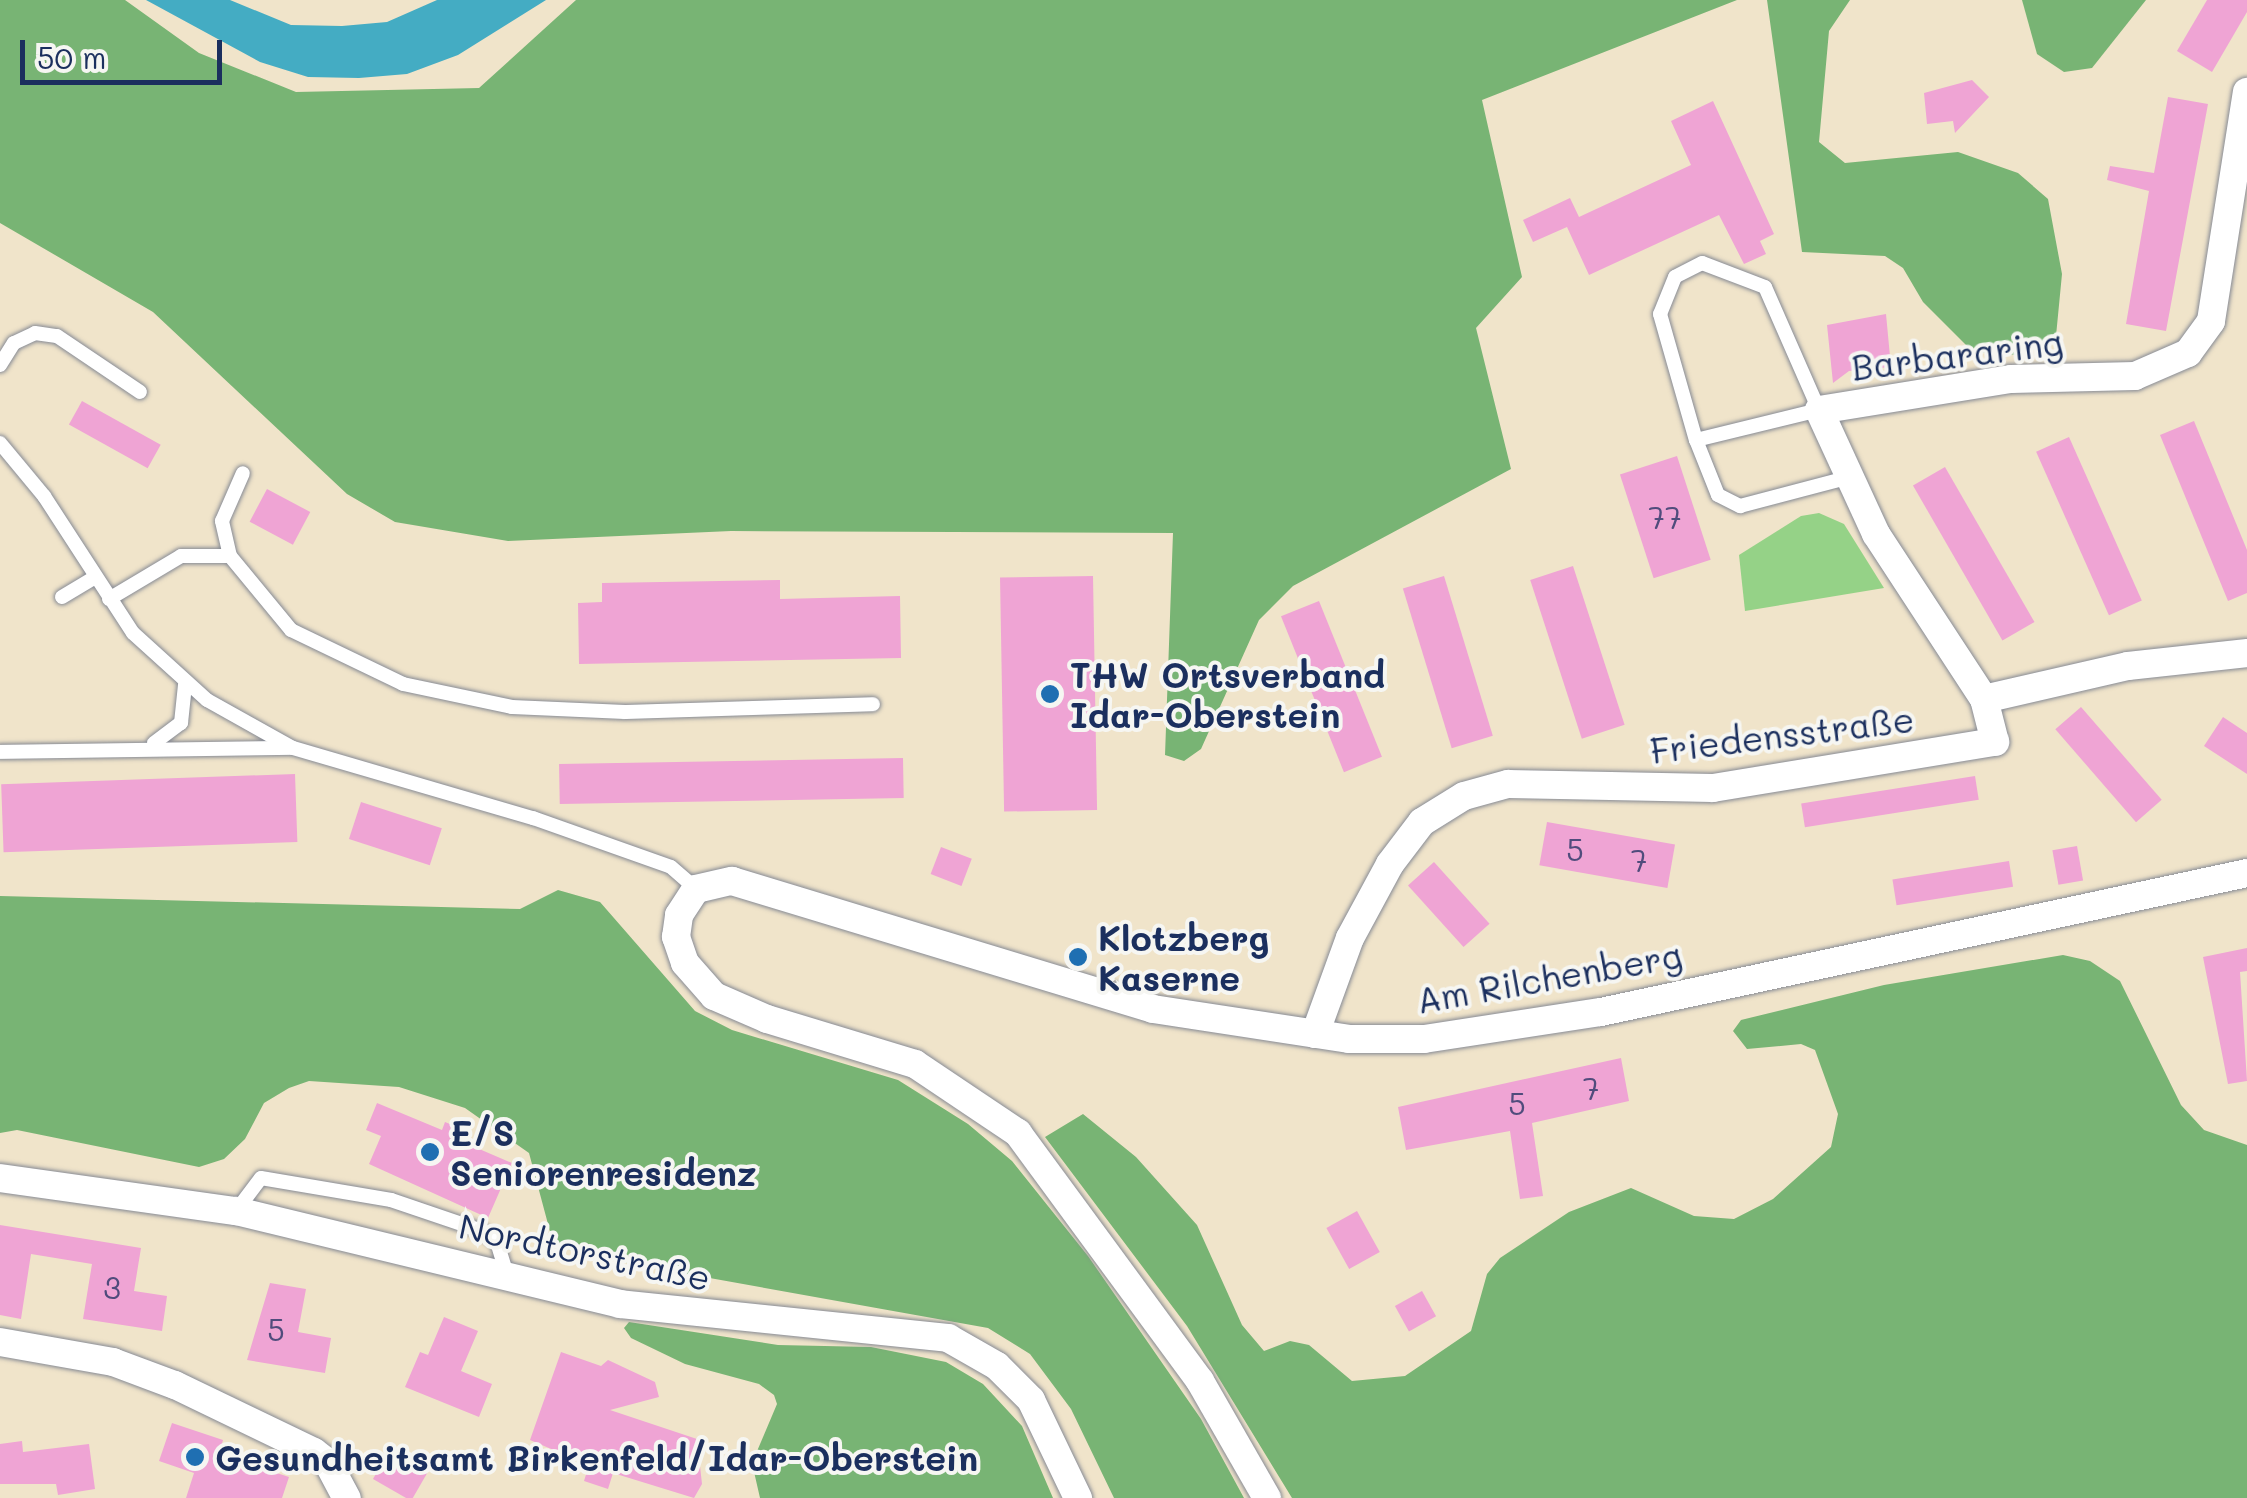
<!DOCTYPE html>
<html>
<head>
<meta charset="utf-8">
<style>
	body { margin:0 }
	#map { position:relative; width:2247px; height:1498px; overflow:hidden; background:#f0e4ca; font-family:Mali,sans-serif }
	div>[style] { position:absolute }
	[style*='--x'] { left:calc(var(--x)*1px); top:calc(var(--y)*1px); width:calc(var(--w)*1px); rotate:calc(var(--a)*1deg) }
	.green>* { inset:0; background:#95d287 }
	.forest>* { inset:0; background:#78b474 }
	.water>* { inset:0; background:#44acc3 }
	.building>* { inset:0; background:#efa4d4; transform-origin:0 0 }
	.roads { filter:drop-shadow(0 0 2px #868a94) drop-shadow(0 0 2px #868a94) }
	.lane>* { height:14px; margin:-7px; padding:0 7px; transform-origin:7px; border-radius:7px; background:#fff }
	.street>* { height:28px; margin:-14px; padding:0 14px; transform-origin:14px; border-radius:14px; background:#fff }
	.dots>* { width:28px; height:28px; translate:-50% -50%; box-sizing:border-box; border:5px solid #f6f6f2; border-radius:50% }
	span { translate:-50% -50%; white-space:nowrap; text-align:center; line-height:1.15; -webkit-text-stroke:8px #f6f6f2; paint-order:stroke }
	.number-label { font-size:30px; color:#504c7c }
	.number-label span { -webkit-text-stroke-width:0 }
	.street-label { font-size:35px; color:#1b2f5e }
	.poi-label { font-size:35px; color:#1b2f5e; font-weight:700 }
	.left { translate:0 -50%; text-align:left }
	.scale { position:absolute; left:20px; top:40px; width:202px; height:45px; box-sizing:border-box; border:5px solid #1b2f5e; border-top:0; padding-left:12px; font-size:30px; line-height:35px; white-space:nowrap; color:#1b2f5e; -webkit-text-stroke:8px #f6f6f2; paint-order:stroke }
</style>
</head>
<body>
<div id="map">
	<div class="green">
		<i style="clip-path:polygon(1819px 513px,1844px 524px,1884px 588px,1745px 611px,1739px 555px,1801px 516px)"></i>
	</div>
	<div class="forest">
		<i style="clip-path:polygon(0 0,125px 0,199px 53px,296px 92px,479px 88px,576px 0,1737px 0,1482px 100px,1522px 277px,1476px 328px,1511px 469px,1293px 586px,1259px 620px,1201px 749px,1184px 761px,1165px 755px,1173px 533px,731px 531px,508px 541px,395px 522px,347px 494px,153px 312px,0 223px)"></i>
		<i style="clip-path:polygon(1767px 0,1850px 0,1829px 31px,1819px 142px,1845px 163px,1958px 152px,2018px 173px,2048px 199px,2062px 274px,2056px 336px,2019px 355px,1973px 352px,1923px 302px,1903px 268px,1885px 256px,1802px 252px)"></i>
		<i style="clip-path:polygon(2022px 0,2146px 0,2092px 68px,2064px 72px,2037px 54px)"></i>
		<i style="clip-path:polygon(558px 890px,600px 902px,695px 1011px,732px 1030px,898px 1080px,968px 1124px,1012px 1161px,1088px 1256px,1201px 1419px,1244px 1498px,1114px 1498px,1071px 1409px,1030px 1354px,988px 1328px,576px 1254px,552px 1239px,529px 1153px,465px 1108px,399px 1087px,309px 1081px,289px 1088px,264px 1103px,245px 1139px,224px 1159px,199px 1167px,17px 1130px,0 1133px,0 896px,520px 909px)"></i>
		<i style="clip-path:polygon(2063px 955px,2090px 961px,2120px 981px,2181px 1105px,2204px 1130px,2247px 1145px,2247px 1498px,1292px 1498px,1187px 1326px,1045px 1137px,1083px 1114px,1136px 1157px,1197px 1225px,1242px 1325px,1264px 1351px,1290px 1341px,1309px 1345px,1352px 1381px,1405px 1376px,1471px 1331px,1487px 1274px,1500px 1258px,1569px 1212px,1631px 1188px,1694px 1216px,1734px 1219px,1773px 1199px,1831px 1147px,1838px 1114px,1815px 1050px,1801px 1044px,1747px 1049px,1733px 1031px,1741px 1020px,1884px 985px)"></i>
		<i style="clip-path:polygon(629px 1322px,778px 1345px,871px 1347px,946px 1362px,983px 1384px,1022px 1426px,1053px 1498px,760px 1498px,752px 1463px,777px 1404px,774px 1395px,759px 1384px,685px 1364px,631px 1338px,624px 1328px)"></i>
	</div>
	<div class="water">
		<i style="clip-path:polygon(146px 0,230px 0,291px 25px,342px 26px,387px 22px,437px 0,546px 0,458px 55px,407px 74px,359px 78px,308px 77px,260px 62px)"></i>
	</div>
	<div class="building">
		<i style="clip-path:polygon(2207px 0,2247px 0,2247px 12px,2212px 72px,2177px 51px)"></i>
		<i style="clip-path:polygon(1972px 80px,1989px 97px,1955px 133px,1953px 121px,1927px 124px,1924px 93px)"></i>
		<i style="clip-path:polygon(2168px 97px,2208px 104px,2166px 331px,2126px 324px,2149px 191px,2107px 180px,2110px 166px,2154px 173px)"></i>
		<i style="clip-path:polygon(1713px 101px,1774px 234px,1760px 241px,1766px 254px,1744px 264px,1719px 215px,1589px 275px,1567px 227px,1533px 242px,1523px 220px,1570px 198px,1579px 217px,1691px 165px,1671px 121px)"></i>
		<i style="clip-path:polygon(1886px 314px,1891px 367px,1849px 371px,1833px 383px,1827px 325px)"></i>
		<i style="left:82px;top:401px;width:90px;height:27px;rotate:29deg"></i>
		<i style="clip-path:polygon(2194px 421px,2247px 550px,2247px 593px,2228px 601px,2160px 435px)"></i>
		<i style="left:2069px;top:437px;width:179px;height:36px;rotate:66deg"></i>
		<i style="left:1677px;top:456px;width:109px;height:60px;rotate:72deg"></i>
		<i style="left:1945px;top:467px;width:179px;height:37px;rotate:60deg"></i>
		<i style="left:267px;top:489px;width:49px;height:37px;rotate:28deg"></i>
		<i style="left:1573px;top:566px;width:167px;height:45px;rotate:72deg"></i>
		<i style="left:1093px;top:576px;width:234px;height:93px;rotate:89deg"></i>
		<i style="left:1444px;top:576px;width:167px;height:43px;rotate:73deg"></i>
		<i style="clip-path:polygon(780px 580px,780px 599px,900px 596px,901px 658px,579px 664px,578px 603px,602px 602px,602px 583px)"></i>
		<i style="left:1319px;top:601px;width:168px;height:41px;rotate:68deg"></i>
		<i style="left:2081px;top:707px;width:123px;height:34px;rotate:49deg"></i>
		<i style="clip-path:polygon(2223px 717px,2247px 733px,2247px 774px,2204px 746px)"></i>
		<i style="left:903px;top:758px;width:40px;height:344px;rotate:89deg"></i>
		<i style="left:295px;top:774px;width:68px;height:294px;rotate:88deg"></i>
		<i style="left:1975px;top:776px;width:24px;height:176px;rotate:81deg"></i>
		<i style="left:361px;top:802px;width:85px;height:39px;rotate:18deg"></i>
		<i style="left:1547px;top:822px;width:130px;height:44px;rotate:10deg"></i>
		<i style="left:2077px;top:846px;width:35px;height:25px;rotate:80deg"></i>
		<i style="left:941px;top:847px;width:33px;height:29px;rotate:21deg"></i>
		<i style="left:2009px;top:861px;width:26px;height:118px;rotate:81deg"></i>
		<i style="left:1434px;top:862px;width:83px;height:35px;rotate:48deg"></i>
		<i style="clip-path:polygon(2247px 948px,2247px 971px,2240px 972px,2247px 1081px,2228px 1084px,2203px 957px)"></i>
		<i style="clip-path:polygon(1621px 1058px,1629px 1101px,1532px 1123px,1543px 1196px,1520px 1199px,1510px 1131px,1406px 1150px,1398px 1107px)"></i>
		<i style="clip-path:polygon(377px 1103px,442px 1130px,445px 1122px,467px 1131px,463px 1142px,512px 1163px,488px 1218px,369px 1164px,381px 1136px,366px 1130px)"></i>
		<i style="left:1357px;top:1211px;width:47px;height:35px;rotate:61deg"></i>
		<i style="clip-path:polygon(0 1225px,141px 1248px,134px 1291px,167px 1296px,162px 1331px,83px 1319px,92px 1264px,31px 1254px,21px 1319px,0 1315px)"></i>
		<i style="clip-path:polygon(270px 1283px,306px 1289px,298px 1332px,331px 1338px,325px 1373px,247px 1360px)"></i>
		<i style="left:1422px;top:1291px;width:29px;height:31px;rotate:61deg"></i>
		<i style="clip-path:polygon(444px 1317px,478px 1331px,461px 1371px,492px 1384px,479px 1417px,405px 1387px,420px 1352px,428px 1355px)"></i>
		<i style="clip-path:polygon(561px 1352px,601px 1366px,608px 1360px,655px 1382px,659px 1397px,610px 1410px,697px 1439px,702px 1484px,694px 1498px,613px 1473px,608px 1489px,584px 1481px,589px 1465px,530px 1440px)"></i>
		<i style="clip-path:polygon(172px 1423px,223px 1440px,219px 1454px,289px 1477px,282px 1498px,186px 1498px,194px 1473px,159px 1461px)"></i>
		<i style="clip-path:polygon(22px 1441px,23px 1452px,89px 1444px,95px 1489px,58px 1495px,56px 1484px,0 1484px,0 1444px)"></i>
		<i style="left:392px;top:1446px;width:44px;height:38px;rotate:30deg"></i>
	</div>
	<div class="roads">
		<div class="lane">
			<i style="--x:0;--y:365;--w:26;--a:-58"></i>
			<i style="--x:14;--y:343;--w:23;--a:-25"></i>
			<i style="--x:35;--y:333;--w:22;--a:8"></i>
			<i style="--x:57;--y:336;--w:100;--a:34"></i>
			<i style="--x:1696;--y:440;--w:127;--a:-13.7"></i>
			<i style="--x:1819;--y:410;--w:134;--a:-113.7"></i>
			<i style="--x:1765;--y:287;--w:67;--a:-159.1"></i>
			<i style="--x:1702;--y:263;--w:30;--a:153"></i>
			<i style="--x:1675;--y:277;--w:40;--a:112"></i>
			<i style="--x:1660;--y:314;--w:131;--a:74.1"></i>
			<i style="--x:1696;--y:440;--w:59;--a:68.2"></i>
			<i style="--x:1718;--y:495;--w:25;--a:27"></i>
			<i style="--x:1740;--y:506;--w:111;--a:-14.7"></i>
			<i style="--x:0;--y:443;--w:69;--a:50.3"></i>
			<i style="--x:44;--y:496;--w:163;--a:57"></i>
			<i style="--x:133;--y:633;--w:100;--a:42.2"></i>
			<i style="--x:207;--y:700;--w:98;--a:29.2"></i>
			<i style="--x:293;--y:748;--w:250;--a:16.3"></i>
			<i style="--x:533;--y:818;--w:146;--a:19.5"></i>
			<i style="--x:671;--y:867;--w:33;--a:41"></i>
			<i style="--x:230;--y:556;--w:36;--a:-103"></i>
			<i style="--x:222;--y:521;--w:52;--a:-66.4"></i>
			<i style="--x:62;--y:597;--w:37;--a:-31"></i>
			<i style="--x:109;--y:599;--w:84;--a:-30.8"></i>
			<i style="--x:181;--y:556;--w:49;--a:0"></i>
			<i style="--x:230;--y:556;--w:96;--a:50.5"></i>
			<i style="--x:291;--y:630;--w:124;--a:25.7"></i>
			<i style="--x:403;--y:684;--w:111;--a:11.9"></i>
			<i style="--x:512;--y:707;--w:113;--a:2.5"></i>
			<i style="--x:625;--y:712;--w:248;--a:-1.8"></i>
			<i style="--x:154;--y:743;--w:34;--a:-37"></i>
			<i style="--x:181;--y:723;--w:39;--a:-84"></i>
			<i style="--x:0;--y:752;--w:289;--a:-0.8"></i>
			<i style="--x:236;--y:1211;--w:41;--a:-52.9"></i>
			<i style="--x:261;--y:1178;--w:132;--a:9.6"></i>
			<i style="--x:391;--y:1200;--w:96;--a:18.8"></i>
			<i style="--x:482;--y:1231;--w:19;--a:36"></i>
			<i style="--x:497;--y:1242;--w:34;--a:73"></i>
		</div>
		<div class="street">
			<i style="--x:1984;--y:699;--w:148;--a:-12.9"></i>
			<i style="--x:2128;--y:666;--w:120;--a:-6.2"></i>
			<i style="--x:1315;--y:1034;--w:102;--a:-70"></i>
			<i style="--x:1350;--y:938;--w:84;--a:-61.6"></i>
			<i style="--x:1390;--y:864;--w:53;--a:-52.7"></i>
			<i style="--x:1422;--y:822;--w:49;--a:-31.8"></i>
			<i style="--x:1464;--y:796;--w:46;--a:-15.3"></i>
			<i style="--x:1508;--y:784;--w:205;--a:1.1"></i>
			<i style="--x:1713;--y:788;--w:286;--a:-9.3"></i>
			<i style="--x:1995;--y:742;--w:44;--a:-104.3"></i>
			<i style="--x:1984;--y:699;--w:197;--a:-123.2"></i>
			<i style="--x:1876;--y:534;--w:136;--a:-114.7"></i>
			<i style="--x:1819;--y:410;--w:194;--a:-9.2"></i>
			<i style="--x:2011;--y:379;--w:124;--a:-1.4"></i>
			<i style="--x:2135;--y:376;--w:58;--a:-23.5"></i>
			<i style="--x:2188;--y:353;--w:39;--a:-54"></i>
			<i style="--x:2211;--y:321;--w:232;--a:-81.1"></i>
			<i style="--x:0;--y:1178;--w:238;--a:8"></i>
			<i style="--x:236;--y:1211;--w:395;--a:13.6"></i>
			<i style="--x:620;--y:1304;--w:330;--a:5.9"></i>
			<i style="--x:948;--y:1338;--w:56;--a:29.7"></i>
			<i style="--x:997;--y:1366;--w:48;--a:45"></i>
			<i style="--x:1031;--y:1400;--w:109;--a:64.4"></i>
			<i style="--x:0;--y:1342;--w:115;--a:10"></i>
			<i style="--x:113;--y:1362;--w:66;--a:20.4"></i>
			<i style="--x:175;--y:1385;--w:154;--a:25.7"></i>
			<i style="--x:314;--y:1452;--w:18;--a:38"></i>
			<i style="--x:328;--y:1463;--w:40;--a:62"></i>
			<i style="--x:1267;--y:1498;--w:135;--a:-119.8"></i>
			<i style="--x:1200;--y:1381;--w:308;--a:-126.3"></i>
			<i style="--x:1018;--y:1133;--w:124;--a:-146.2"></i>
			<i style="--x:915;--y:1064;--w:155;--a:-163.1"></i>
			<i style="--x:767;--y:1019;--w:58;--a:-156.5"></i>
			<i style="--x:714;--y:996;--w:44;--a:-131.3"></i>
			<i style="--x:685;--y:963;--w:28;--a:-109"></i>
			<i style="--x:676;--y:937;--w:22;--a:-82"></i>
			<i style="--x:679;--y:915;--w:31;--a:-57"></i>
			<i style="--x:696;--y:889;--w:37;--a:-13"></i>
			<i style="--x:732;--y:881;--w:440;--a:16.9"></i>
			<i style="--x:1153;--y:1009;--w:198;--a:8.7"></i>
			<i style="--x:1349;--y:1039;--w:75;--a:0"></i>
			<i style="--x:1424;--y:1039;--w:179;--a:-8.7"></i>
			<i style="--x:1601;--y:1012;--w:661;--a:-12.14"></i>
		</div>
	</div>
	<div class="dots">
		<i style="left:1050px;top:694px;background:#1f6fb2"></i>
		<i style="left:1078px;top:957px;background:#1f6fb2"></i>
		<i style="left:430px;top:1152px;background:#1f6fb2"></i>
		<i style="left:195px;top:1457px;background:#1f6fb2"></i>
	</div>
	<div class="number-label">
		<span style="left:1665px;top:517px">77</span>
		<span style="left:1575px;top:849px">5</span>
		<span style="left:1639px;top:860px">7</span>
		<span style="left:1591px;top:1088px">7</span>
		<span style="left:1517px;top:1103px">5</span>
		<span style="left:112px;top:1287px">3</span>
		<span style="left:276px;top:1329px">5</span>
	</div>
	<div class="street-label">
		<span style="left:1957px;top:354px;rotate:-7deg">Barbararing</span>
		<span style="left:1782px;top:734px;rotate:-7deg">Friedensstraße</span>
		<span style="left:1549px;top:977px;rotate:-10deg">Am Rilchenberg</span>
		<span style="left:585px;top:1251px;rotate:12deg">Nordtorstraße</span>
	</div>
	<div class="poi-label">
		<span class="left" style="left:1070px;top:694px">THW Ortsverband<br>Idar-Oberstein</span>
		<span class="left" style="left:1098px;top:957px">Klotzberg<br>Kaserne</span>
		<span class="left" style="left:450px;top:1152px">E/S<br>Seniorenresidenz</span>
		<span class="left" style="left:215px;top:1457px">Gesundheitsamt Birkenfeld/Idar-Oberstein</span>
	</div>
	<div class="scale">50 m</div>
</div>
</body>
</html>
